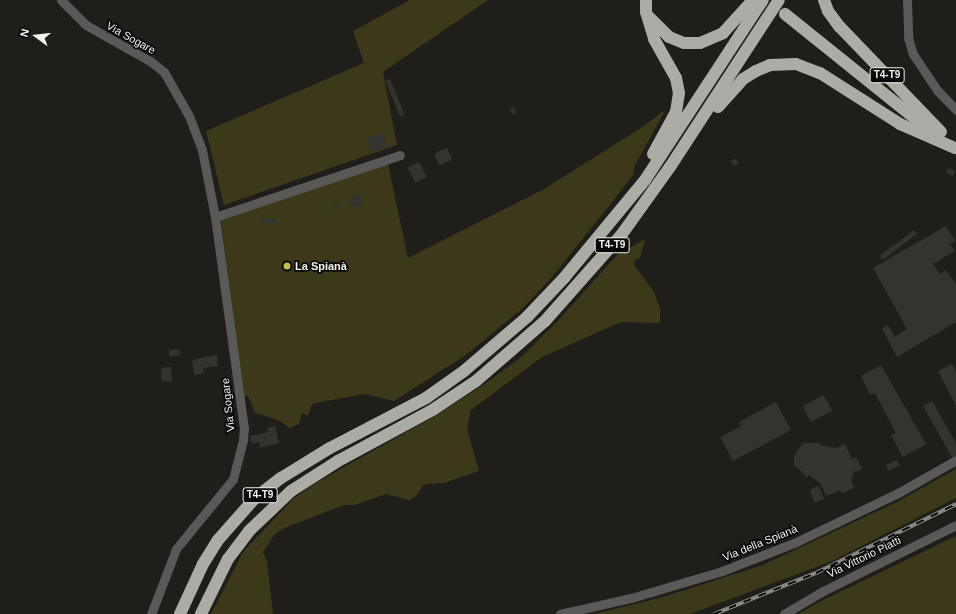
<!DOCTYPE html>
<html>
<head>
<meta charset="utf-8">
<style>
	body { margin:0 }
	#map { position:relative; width:956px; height:614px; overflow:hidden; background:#1f1e1a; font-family:Helvetica,sans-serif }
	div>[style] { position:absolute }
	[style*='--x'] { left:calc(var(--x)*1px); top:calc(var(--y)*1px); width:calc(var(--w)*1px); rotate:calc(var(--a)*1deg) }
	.green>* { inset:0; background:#3c391a }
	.building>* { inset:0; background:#33332f; transform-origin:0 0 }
	.round { border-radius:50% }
	.minor>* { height:9px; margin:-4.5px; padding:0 4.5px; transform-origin:4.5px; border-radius:4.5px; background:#595957 }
	.highway>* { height:12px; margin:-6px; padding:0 6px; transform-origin:6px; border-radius:6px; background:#acaca6 }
	.rail>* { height:4px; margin-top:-2px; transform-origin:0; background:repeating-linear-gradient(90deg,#080807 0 8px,#92918e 0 16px); box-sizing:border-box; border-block:1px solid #92918e }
	.dots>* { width:11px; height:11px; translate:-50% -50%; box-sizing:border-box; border:2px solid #080807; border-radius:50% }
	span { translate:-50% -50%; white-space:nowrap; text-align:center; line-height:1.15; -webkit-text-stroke:3.5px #080807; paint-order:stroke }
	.shield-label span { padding:1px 3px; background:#080807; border:1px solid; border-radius:3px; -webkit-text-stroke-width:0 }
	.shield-label { font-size:10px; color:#f2f2ef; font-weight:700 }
	.street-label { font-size:11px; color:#f2f2ef }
	.poi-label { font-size:11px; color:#f2f2ef; font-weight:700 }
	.left { translate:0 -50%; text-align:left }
	.north { position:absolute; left:16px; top:16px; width:40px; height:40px; -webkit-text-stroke:3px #080807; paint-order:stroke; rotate:285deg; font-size:11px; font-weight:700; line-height:16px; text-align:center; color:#f2f2ef }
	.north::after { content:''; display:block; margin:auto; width:14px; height:18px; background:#f2f2ef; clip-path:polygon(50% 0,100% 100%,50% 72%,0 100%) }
</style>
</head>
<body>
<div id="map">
	<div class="green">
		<i style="clip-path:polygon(410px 0,488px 0,383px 72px,397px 145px,224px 205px,206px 131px,364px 63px,353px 31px)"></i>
		<i style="clip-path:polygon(666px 109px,634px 167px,633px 175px,605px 211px,552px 277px,523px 308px,466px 355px,394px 401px,365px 394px,315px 403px,311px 406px,308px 416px,302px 413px,299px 424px,290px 428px,278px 420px,255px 413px,248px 396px,243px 397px,221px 219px,388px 164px,408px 258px,544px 189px,644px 126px)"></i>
		<i style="clip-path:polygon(645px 239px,640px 258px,634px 261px,635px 266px,654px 292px,660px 308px,660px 323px,621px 322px,542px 357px,471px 410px,467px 429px,479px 471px,444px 483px,424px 484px,416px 496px,409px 500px,386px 494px,355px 505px,344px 505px,287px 527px,275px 534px,263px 552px,267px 562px,273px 614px,211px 614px,243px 552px,294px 498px,316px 483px,435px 416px,489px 381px,521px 357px,556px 323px,626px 245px,630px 248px)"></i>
		<i style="clip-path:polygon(956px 469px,956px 498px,830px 562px,690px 614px,594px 614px,663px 597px,763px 565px,899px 501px)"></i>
		<i style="clip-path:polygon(956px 536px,956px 614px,798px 614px,819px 602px)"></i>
	</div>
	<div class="building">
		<i style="left:390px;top:79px;width:38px;height:5px;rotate:68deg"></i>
		<i style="clip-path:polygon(513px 107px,517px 113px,513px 115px,510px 109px)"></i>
		<i style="left:383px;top:133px;width:14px;height:17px;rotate:73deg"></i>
		<i style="left:447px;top:148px;width:13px;height:14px;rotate:67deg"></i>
		<i style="clip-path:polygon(736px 159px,739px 163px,734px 166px,731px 161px)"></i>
		<i style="left:419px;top:162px;width:17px;height:13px;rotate:62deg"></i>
		<i style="clip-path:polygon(948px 168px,955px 171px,953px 176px,946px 172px)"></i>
		<i class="round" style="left:350px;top:195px;width:12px;height:12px"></i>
		<i style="clip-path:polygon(337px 204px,338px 208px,333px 210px,332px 206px)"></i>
		<i style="clip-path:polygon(277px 219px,277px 223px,260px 223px,260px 220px)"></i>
		<i style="clip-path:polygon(946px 226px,955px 241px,950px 244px,955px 251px,933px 264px,940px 274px,946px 270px,956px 284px,956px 322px,897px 357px,882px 328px,888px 325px,895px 337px,907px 329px,873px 268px)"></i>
		<i style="left:914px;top:230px;width:5px;height:43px;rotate:53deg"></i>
		<i style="clip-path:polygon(179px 349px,180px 355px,170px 357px,169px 350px)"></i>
		<i style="clip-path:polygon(217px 355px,218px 366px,203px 368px,204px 373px,194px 375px,192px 360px)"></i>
		<i style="clip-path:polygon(952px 364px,956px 372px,956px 406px,938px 371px)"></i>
		<i style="clip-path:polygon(881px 365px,926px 444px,903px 457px,891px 435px,896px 433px,875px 393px,870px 395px,861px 376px)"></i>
		<i style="left:171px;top:367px;width:14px;height:10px;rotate:86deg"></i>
		<i style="left:824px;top:395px;width:18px;height:24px;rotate:63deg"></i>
		<i style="clip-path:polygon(932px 401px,956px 443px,956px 457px,953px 459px,923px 406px)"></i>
		<i style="clip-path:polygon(776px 402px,791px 430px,733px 461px,720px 437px,741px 426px,739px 422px)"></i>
		<i style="clip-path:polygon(275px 426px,279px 443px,260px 448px,259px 442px,252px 444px,250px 436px,268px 432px,267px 428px)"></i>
		<i style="clip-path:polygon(803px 443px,820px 443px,820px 445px,836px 448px,845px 444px,852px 459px,856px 457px,862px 469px,854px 472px,851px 481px,855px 488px,842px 493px,840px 490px,826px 496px,821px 484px,809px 475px,807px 477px,794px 465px,794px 456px)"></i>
		<i style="clip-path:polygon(897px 460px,900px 465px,889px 471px,886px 465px)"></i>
		<i style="left:819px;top:486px;width:14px;height:10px;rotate:69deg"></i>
	</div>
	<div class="minor">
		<i style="--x:61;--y:0;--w:35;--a:45"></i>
		<i style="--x:86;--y:25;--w:73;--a:29.4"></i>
		<i style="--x:150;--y:61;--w:18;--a:38"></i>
		<i style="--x:164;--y:72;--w:51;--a:60.4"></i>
		<i style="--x:189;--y:116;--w:36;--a:69"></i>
		<i style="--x:202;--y:150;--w:68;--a:79"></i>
		<i style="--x:215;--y:217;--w:213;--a:82.2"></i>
		<i style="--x:244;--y:428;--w:12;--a:95"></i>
		<i style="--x:243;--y:440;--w:40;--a:104.4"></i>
		<i style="--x:233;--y:479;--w:90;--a:129.2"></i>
		<i style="--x:176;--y:549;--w:70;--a:111"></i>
		<i style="--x:907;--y:0;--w:38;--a:88"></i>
		<i style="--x:908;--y:38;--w:17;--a:73"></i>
		<i style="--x:913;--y:54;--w:43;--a:56.3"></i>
		<i style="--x:937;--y:90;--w:28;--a:46"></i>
		<i style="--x:215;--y:217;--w:195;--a:-18.5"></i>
		<i style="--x:560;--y:614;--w:73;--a:-12.7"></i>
		<i style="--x:631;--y:598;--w:95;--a:-16.5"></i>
		<i style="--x:722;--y:571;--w:77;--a:-21.3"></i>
		<i style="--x:794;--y:543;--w:115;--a:-25.7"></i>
		<i style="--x:898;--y:493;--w:67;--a:-29.6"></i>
		<i style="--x:784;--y:614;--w:45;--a:-30.5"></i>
		<i style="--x:823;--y:591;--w:148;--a:-26.4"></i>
	</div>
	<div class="highway">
		<i style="--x:646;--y:0;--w:12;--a:90"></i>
		<i style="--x:646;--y:12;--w:28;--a:73"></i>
		<i style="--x:654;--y:39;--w:45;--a:60.6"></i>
		<i style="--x:676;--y:78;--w:15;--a:79"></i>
		<i style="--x:679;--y:93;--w:19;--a:99"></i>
		<i style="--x:676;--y:112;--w:48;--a:118.7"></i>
		<i style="--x:824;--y:0;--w:12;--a:70"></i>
		<i style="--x:828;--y:11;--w:19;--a:54"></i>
		<i style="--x:839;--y:26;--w:147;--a:46.1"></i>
		<i style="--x:785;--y:14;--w:189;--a:38.8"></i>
		<i style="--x:649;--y:17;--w:28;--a:45"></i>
		<i style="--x:669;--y:37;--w:16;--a:22"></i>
		<i style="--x:684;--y:43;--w:16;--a:0"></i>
		<i style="--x:700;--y:43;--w:25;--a:-23"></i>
		<i style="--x:723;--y:33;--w:45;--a:-47.7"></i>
		<i style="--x:718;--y:107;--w:38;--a:-48"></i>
		<i style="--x:743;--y:79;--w:15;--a:-32"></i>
		<i style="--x:756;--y:71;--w:15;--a:-23"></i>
		<i style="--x:770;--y:65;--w:26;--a:-2"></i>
		<i style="--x:796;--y:64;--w:26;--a:21"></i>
		<i style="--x:820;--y:73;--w:95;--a:32.5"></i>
		<i style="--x:900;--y:124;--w:60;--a:23.6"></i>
		<i style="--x:180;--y:614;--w:55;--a:-65.3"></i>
		<i style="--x:203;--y:564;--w:28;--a:-58"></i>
		<i style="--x:218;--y:540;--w:56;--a:-48.6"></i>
		<i style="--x:255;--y:498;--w:33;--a:-38"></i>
		<i style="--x:281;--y:478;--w:57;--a:-31.5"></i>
		<i style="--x:330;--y:448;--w:108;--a:-27.5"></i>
		<i style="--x:426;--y:398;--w:47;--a:-35.4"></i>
		<i style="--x:464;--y:371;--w:83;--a:-40.6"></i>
		<i style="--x:527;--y:317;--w:54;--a:-46.5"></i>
		<i style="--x:564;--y:278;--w:127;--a:-50.4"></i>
		<i style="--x:645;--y:180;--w:215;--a:-56.8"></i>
		<i style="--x:201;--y:614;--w:61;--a:-63.9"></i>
		<i style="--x:228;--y:559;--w:35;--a:-53"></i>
		<i style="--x:249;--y:531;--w:58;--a:-43.6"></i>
		<i style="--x:291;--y:491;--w:56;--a:-32.6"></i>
		<i style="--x:338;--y:461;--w:109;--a:-28.4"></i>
		<i style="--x:434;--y:409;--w:50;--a:-33.7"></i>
		<i style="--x:476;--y:381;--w:91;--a:-41"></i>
		<i style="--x:545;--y:321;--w:116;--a:-48.5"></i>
		<i style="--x:622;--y:234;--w:82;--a:-54.4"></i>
		<i style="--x:670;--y:167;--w:199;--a:-56.9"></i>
	</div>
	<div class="rail">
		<i style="--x:714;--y:614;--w:110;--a:-21.9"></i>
		<i style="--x:816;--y:573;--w:156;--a:-26.2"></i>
	</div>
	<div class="dots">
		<i style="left:287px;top:266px;background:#c5bc3d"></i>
	</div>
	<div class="shield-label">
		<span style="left:887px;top:75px">T4-T9</span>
		<span style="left:612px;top:245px">T4-T9</span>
		<span style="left:260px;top:495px">T4-T9</span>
	</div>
	<div class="street-label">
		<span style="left:131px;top:38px;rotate:29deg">Via Sogare</span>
		<span style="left:228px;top:405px;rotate:-96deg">Via Sogare</span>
		<span style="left:760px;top:543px;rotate:-22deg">Via della Spianà</span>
		<span style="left:864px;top:557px;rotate:-26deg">Via Vittorio Piatti</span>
	</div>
	<div class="poi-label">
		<span class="left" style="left:295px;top:266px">La Spianà</span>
	</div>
	<div class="north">N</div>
</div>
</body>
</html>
